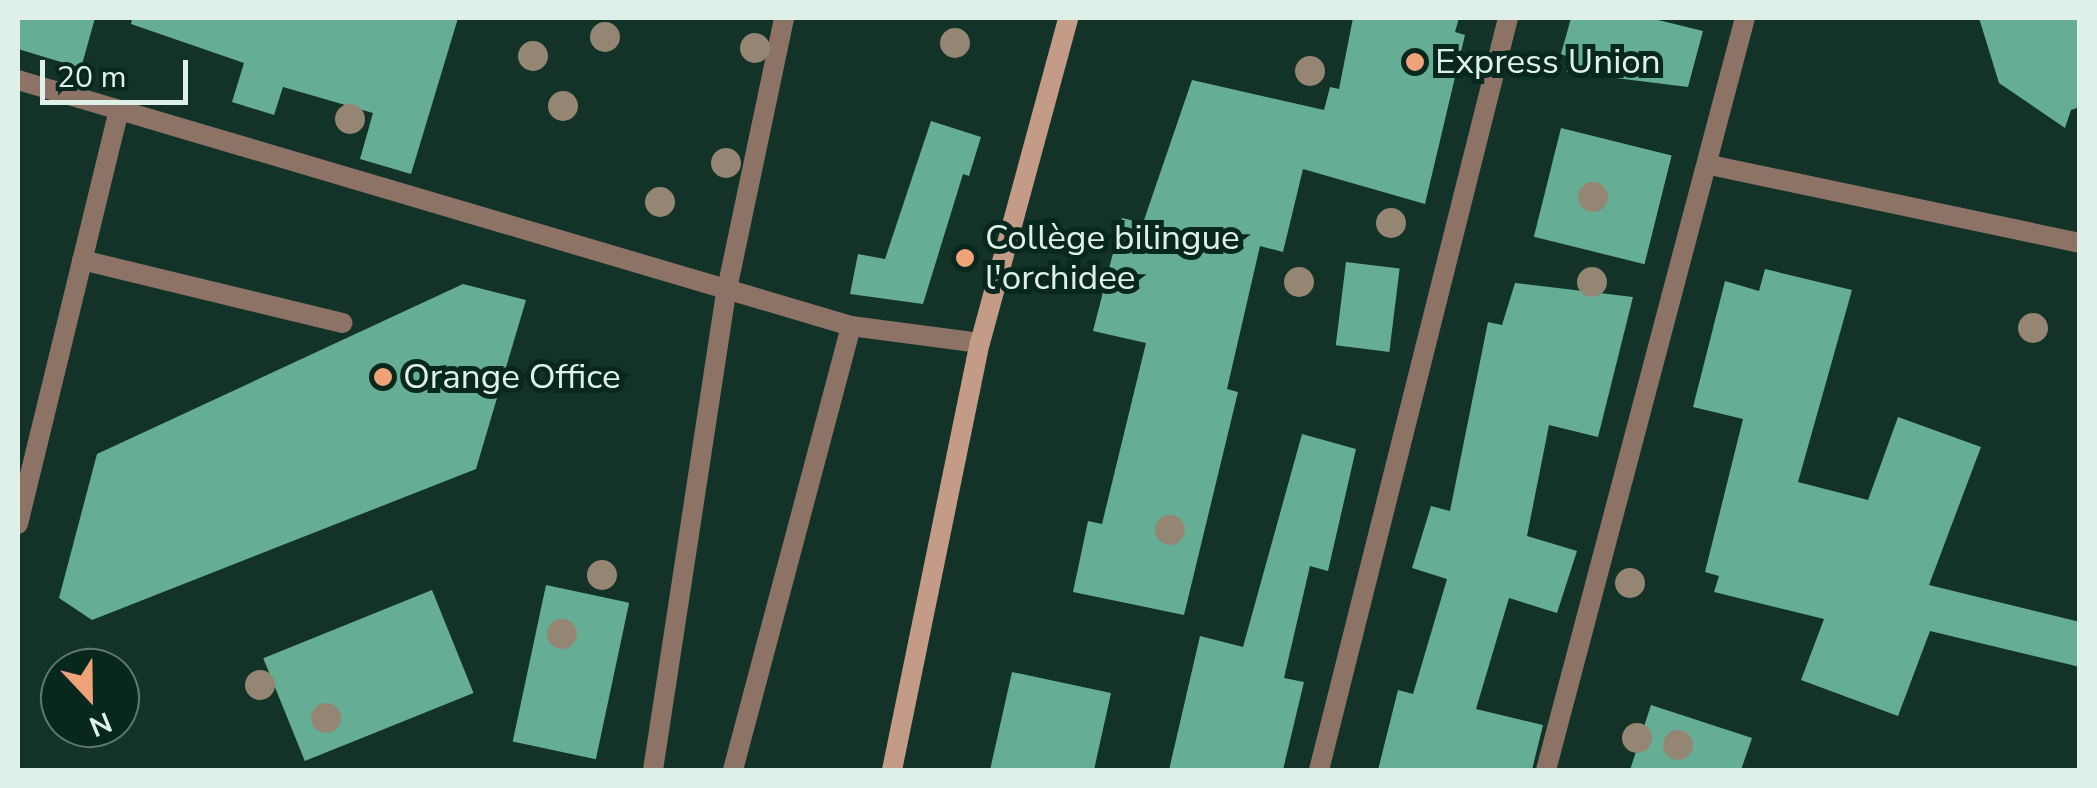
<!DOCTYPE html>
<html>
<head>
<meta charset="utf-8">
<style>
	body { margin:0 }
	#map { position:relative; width:2097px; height:788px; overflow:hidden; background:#133228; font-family:"Nunito Sans",sans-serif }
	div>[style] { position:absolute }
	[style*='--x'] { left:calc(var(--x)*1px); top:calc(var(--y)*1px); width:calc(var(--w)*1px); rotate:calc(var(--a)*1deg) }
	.building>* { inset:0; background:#65ae95; transform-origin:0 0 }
	.service>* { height:20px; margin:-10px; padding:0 10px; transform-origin:10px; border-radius:10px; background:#8c7366 }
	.minor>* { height:20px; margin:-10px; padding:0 10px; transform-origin:10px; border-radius:10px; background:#8c7366 }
	.secondary>* { height:20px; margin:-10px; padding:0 10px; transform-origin:10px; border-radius:10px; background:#c39b86 }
	.trees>* { width:30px; height:30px; margin:-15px; border-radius:50%; background:#948673 }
	.dots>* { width:28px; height:28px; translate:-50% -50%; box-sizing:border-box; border:5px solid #08281e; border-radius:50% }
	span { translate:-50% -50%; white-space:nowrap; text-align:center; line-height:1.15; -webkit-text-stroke:10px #08281e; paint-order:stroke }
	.poi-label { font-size:35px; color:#dff0e9 }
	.left { translate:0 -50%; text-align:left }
	.frame { position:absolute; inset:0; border:20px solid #dff0e9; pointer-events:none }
	.north { position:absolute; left:40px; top:648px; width:100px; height:100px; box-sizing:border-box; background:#08281e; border:2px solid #5e786f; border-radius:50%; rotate:158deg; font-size:28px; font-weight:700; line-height:40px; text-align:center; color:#dff0e9 }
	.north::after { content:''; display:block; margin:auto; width:35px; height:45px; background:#f0a279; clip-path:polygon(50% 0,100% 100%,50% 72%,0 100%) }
	.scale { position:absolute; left:40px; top:60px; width:148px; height:45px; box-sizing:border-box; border:5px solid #dff0e9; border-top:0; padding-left:12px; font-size:30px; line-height:35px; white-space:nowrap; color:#dff0e9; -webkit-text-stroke:8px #08281e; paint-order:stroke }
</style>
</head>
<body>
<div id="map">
	<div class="building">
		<i style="clip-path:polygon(18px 18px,95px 18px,81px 68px,18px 49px)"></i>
		<i style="clip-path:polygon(132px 18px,458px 18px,411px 174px,360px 159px,373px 113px,283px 87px,274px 115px,232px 102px,244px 63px,131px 24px)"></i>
		<i style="clip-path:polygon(1353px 18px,1459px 18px,1455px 32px,1465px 35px,1425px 204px,1303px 169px,1283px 252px,1260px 246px,1227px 389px,1238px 392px,1184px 615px,1073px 592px,1088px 521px,1102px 524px,1146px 343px,1093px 331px,1122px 218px,1143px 223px,1192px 80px,1324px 110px,1330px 87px,1339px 89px)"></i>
		<i style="clip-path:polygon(1571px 18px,1650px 18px,1703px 31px,1688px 87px,1567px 72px,1571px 58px,1561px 54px)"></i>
		<i style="clip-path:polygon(1979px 18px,2080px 18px,2080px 107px,2071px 110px,2065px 128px,1999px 83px)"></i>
		<i style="clip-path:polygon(931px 121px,981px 137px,969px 176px,963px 174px,923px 304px,850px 294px,858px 254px,885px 259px)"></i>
		<i style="left:1561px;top:128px;width:114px;height:112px;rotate:14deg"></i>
		<i style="left:1346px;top:262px;width:54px;height:84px;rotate:7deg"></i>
		<i style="clip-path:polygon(1765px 269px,1852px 290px,1798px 482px,1868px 500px,1898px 417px,1981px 447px,1929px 585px,2080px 622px,2080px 667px,1930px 631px,1898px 716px,1801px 680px,1824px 619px,1714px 592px,1719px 576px,1705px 572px,1743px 419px,1693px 407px,1725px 281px,1759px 291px)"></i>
		<i style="clip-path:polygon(1515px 283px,1633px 297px,1598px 437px,1549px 425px,1527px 536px,1577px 551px,1557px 613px,1509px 598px,1476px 709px,1543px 725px,1532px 770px,1378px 770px,1398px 690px,1413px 694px,1447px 579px,1412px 568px,1431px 506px,1450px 511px,1488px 322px,1502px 325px)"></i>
		<i style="clip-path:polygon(463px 284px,526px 300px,476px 469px,92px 620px,59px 598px,97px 454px)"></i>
		<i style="clip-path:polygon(1302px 434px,1356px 449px,1328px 571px,1310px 566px,1284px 678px,1304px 682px,1283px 770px,1169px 770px,1200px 636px,1243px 647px)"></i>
		<i style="left:546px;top:585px;width:85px;height:160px;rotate:12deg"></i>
		<i style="left:432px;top:590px;width:111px;height:182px;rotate:68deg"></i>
		<i style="clip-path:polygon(1012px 672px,1111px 693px,1094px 770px,990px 770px)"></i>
		<i style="clip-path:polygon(1651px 705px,1752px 738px,1741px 770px,1630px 770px)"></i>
	</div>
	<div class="service">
		<i style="--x:82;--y:260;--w:268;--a:13.6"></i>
		<i style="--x:18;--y:524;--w:426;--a:-76.3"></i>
		<i style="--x:653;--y:770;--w:487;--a:-81.3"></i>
		<i style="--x:733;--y:770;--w:459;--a:-75.1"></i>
	</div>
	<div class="minor">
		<i style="--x:18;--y:80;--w:869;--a:16.45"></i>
		<i style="--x:851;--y:326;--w:130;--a:7.5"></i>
		<i style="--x:1710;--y:165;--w:378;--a:11.9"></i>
		<i style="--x:727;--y:289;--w:277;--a:-78.1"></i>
		<i style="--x:1319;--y:770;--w:775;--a:-75.89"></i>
		<i style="--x:1546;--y:770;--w:778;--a:-75.18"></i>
	</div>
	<div class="secondary">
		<i style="--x:892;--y:770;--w:436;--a:-78.4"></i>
		<i style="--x:980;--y:343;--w:337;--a:-74.8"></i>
	</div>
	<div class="trees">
		<i style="left:605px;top:37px"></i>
		<i style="left:955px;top:43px"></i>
		<i style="left:755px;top:48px"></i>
		<i style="left:533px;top:56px"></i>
		<i style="left:1310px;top:71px"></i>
		<i style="left:563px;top:106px"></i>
		<i style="left:350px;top:119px"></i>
		<i style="left:726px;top:163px"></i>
		<i style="left:1593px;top:197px"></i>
		<i style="left:660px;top:202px"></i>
		<i style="left:1391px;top:223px"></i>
		<i style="left:1299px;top:282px"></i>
		<i style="left:1592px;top:282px"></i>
		<i style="left:2033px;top:328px"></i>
		<i style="left:1170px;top:530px"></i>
		<i style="left:602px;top:575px"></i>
		<i style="left:1630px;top:583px"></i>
		<i style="left:562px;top:634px"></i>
		<i style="left:260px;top:685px"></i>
		<i style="left:326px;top:718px"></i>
		<i style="left:1637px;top:738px"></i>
		<i style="left:1678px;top:745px"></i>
	</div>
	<div class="dots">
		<i style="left:1415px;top:62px;background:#f0a279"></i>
		<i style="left:965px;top:258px;background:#f0a279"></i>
		<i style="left:383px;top:377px;background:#f0a279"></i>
	</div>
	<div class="poi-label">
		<span class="left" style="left:1435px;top:62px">Express Union</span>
		<span class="left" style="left:985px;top:258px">Collège bilingue<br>l'orchidee</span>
		<span class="left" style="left:403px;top:377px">Orange Office</span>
	</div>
	<div class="frame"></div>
	<div class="north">N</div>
	<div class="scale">20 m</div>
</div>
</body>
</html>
